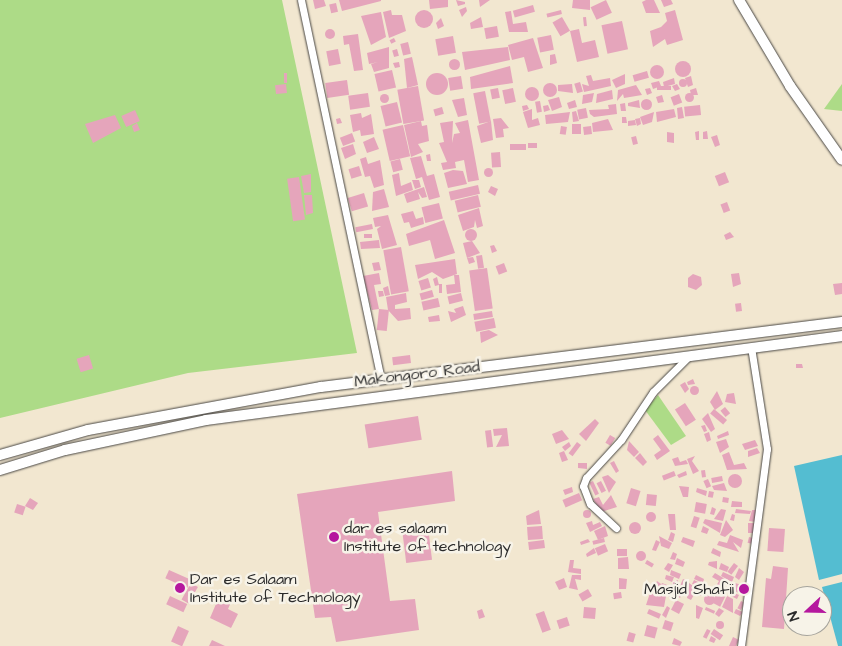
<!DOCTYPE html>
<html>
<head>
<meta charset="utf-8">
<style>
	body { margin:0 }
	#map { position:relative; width:842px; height:646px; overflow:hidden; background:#f2e7d0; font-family:"Architects Daughter",sans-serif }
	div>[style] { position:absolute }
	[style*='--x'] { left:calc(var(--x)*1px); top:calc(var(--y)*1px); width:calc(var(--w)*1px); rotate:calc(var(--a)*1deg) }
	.green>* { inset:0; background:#addb87 }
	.water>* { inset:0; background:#54bdd1 }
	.building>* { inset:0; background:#e5a5bb; transform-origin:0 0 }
	.round { border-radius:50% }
	.roads { filter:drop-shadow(0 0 1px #494744) drop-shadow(0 0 1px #494744) }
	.street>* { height:7px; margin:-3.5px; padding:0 3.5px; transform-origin:3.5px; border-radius:3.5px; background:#fff }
	.secondary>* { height:10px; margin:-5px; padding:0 5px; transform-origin:5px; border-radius:5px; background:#fff }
	.primary>* { height:10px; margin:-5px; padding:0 5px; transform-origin:5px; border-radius:5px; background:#fff }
	.dots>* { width:14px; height:14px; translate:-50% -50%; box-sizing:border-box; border:2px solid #f7f3e8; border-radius:50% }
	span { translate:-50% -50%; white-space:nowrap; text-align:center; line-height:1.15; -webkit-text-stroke:5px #f7f3e8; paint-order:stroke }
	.street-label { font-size:16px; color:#2b2b2b }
	.poi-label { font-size:16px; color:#2b2b2b }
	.left { translate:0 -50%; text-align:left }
	.right { translate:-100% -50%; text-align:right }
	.north { position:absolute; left:782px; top:586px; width:50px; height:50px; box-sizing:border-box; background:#f7f3e8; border:1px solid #a5a39c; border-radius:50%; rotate:249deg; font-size:14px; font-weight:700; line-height:20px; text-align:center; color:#2b2b2b }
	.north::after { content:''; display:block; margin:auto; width:18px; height:22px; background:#b5179e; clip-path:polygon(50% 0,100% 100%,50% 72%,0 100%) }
</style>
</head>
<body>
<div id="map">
	<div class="green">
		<i style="clip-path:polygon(0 0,282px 0,357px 353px,188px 373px,0 418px)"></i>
		<i style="clip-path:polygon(842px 84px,842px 111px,824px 109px)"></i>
		<i style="clip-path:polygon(658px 395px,686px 436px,671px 445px,645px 410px)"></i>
	</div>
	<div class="water">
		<i style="clip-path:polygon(842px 455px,842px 574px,819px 580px,794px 466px)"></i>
		<i style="clip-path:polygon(842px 582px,842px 646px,838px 646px,822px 587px)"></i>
	</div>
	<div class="building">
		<i style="clip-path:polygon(313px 0,324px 0,326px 6px,315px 9px)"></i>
		<i style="clip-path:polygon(339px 0,381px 0,381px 1px,342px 11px)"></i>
		<i style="clip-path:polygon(429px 0,448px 0,448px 7px,430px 9px)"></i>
		<i style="clip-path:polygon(456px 0,465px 2px,465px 4px,458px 6px)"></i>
		<i style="clip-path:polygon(479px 0,490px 0,480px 7px)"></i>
		<i style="clip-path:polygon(573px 0,590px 0,590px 10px,572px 8px)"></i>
		<i style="left:606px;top:0;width:14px;height:17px;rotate:65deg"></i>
		<i style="clip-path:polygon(646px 0,654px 0,660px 13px,646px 13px,642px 2px)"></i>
		<i style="clip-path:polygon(661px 0,671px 0,673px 4px,664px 7px)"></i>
		<i style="left:336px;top:3px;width:9px;height:7px;rotate:77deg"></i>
		<i style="left:533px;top:5px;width:7px;height:21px;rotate:74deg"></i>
		<i style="clip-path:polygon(466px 7px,467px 11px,462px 17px,459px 10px)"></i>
		<i style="clip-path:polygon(391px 10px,392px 15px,402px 15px,406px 31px,389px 38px,383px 12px)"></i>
		<i style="left:561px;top:10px;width:4px;height:15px;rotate:76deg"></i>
		<i style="clip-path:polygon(675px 10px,683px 40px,667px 45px,665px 39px,653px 47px,650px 31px,661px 27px,667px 21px,665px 13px)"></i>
		<i class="round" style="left:415px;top:10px;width:18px;height:18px"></i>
		<i style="clip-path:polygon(511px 11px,513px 24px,526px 22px,528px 32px,509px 32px,505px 12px)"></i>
		<i style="clip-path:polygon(381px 12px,386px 37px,371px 45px,361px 16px)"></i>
		<i style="clip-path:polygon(481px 17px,483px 27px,471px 29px,470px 23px)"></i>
		<i style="left:562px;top:17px;width:16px;height:11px;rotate:60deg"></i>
		<i style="left:586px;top:17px;width:9px;height:3px;rotate:84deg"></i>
		<i style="clip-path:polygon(441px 18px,444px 26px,438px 29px,436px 23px)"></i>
		<i style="left:622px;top:21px;width:29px;height:21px;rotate:78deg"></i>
		<i style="left:497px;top:26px;width:11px;height:13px;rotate:80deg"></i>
		<i class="round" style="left:325px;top:29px;width:10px;height:10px"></i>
		<i style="clip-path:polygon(579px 29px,582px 43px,595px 40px,599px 57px,577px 62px,570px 31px)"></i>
		<i style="clip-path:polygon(358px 34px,363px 70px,354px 71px,349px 44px,344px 45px,343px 36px)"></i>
		<i style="left:551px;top:35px;width:15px;height:14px;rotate:79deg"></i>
		<i style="left:453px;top:36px;width:17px;height:18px;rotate:80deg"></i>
		<i style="left:394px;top:38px;width:4px;height:5px;rotate:63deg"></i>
		<i style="clip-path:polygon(533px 38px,543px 68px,528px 72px,524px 57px,512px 60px,508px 45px)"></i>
		<i style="left:408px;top:42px;width:12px;height:8px;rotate:76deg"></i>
		<i style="clip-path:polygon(389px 47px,389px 68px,374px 72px,371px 64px,378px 62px,369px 64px,367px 53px)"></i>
		<i style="clip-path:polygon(508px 47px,510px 60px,465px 70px,462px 52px)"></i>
		<i style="left:338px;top:49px;width:15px;height:12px;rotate:79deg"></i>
		<i style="left:397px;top:49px;width:7px;height:5px;rotate:74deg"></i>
		<i style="clip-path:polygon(555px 54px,557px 63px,550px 65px,550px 55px)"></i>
		<i style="clip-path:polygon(412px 57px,418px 85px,407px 88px,404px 59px)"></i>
		<i class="round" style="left:448.5px;top:58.5px;width:11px;height:11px"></i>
		<i class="round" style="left:675px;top:61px;width:16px;height:16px"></i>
		<i style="clip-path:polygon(399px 62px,400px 67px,395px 68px,393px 63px)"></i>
		<i class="round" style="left:650px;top:65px;width:14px;height:14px"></i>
		<i style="clip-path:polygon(510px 66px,513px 83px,471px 89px,470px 77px)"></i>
		<i style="left:392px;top:70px;width:18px;height:18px;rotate:77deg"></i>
		<i style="left:647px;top:71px;width:7px;height:15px;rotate:74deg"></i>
		<i style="left:284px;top:73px;width:3px;height:10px"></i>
		<i class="round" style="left:426px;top:73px;width:22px;height:22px"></i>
		<i style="clip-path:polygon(625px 74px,625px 84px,616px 88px,612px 80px)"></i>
		<i style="clip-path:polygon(591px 75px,593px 81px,610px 78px,611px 86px,584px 92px,582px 84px,589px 86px,586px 76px)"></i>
		<i style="left:461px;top:76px;width:13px;height:13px;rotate:81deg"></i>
		<i style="clip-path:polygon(691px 76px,693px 85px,688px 87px,685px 78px)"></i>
		<i style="clip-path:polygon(674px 78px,675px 84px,664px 87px,663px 82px)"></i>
		<i class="round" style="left:679px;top:79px;width:8px;height:8px"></i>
		<i style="left:347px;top:80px;width:15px;height:22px;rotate:82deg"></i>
		<i style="clip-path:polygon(659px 81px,661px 86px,653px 89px,651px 83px)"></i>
		<i style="left:580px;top:82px;width:10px;height:6px;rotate:73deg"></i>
		<i class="round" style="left:543px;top:83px;width:14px;height:14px"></i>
		<i style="left:286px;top:84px;width:9px;height:11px;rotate:84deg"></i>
		<i style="clip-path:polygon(572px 84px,573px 93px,558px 91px,558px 85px)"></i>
		<i style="clip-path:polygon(677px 84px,680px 89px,675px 91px,672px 86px)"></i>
		<i style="clip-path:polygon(636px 85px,642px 95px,624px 98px,623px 94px,617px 101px,618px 90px)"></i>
		<i style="left:418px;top:86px;width:35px;height:21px;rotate:80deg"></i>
		<i style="left:671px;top:86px;width:4px;height:14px;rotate:90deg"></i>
		<i class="round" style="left:525px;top:87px;width:14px;height:14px"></i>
		<i style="left:498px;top:88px;width:10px;height:8px;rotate:79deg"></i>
		<i style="left:513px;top:88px;width:14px;height:11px;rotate:78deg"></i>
		<i style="clip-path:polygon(650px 88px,652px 93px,647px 95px,645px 89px)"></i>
		<i style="clip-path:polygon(696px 88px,698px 95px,691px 95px,690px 90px)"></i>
		<i style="clip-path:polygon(612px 90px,613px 99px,596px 103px,597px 94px)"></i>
		<i style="left:485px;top:91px;width:31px;height:12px;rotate:79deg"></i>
		<i class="round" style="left:684.5px;top:92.5px;width:9px;height:9px"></i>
		<i style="left:368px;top:93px;width:14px;height:20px;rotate:82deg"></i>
		<i style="clip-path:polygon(594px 93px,592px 102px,582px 104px,583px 95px)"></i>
		<i class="round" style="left:379.5px;top:93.5px;width:9px;height:9px"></i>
		<i style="left:679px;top:94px;width:9px;height:9px;rotate:69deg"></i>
		<i style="clip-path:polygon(662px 95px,664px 102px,658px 103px,656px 97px)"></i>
		<i style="clip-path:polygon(559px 97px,562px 107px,552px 111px,548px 100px)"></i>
		<i style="clip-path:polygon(464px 98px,467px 115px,458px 117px,452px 100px)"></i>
		<i class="round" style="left:640.5px;top:98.5px;width:11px;height:11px"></i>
		<i style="clip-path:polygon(575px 100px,577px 107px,569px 109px,567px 103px)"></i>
		<i style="clip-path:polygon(639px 100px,640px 108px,628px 106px,628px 103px)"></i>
		<i style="left:540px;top:101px;width:11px;height:5px;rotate:80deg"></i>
		<i style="left:397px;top:102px;width:21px;height:17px;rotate:76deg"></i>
		<i style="clip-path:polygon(625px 103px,626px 111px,621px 111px,620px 104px)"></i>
		<i style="clip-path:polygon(616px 104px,617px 114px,594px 117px,590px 114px,589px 110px,609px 109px,608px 105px)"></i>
		<i style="clip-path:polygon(527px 105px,529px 109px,523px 111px,522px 106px)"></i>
		<i style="clip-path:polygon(548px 105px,550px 110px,544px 112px,543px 106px)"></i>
		<i style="left:700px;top:105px;width:10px;height:16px;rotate:84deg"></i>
		<i style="left:442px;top:107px;width:7px;height:9px;rotate:74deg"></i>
		<i style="clip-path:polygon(682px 107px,684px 118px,678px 119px,677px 108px)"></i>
		<i style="left:586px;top:108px;width:10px;height:9px;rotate:79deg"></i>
		<i style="clip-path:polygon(532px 109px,532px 120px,538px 118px,540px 125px,528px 128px,523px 112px)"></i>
		<i style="clip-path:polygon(674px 109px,676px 117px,657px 122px,656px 112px)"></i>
		<i style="left:135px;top:110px;width:12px;height:15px;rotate:66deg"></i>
		<i style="clip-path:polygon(576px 111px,579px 121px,573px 122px,572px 112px)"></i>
		<i style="clip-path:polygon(570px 112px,568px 122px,546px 124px,545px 115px)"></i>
		<i style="clip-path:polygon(654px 112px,652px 122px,643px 125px,640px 117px)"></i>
		<i style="clip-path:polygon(361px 113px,362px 118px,371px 114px,374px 134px,361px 136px,360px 130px,353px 132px,350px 115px)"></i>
		<i style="clip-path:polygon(115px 115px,121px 128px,93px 143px,85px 124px)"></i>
		<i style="clip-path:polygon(622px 117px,626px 117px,627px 123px,622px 123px)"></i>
		<i style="clip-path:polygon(340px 118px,342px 123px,337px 124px,336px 119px)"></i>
		<i style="clip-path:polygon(501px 118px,509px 128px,503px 129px,504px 137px,496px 138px,493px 119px)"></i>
		<i style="clip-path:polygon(640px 118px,641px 124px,637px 126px,635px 119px)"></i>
		<i style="clip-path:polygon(608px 119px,613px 130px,593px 132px,592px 123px)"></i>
		<i style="clip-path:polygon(468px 120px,479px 180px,468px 182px,464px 160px,455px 162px,456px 168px,443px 170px,441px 163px,447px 162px,439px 143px,444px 142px,440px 123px,453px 121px,452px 143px,454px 134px,460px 133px,455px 123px)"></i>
		<i style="clip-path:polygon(635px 120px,636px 125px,628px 126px,628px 121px)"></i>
		<i style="clip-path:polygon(421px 121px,422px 126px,427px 125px,429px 141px,418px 144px,423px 152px,411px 157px,404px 125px)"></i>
		<i style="clip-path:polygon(491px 121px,493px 140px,481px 143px,477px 126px)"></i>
		<i style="clip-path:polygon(137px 123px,140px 130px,134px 132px,132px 126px)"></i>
		<i style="left:572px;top:124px;width:9px;height:10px"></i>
		<i style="left:403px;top:125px;width:32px;height:21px;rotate:77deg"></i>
		<i style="left:561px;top:126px;width:6px;height:8px;rotate:9deg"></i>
		<i style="left:591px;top:126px;width:8px;height:8px;rotate:83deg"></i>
		<i style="clip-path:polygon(699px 131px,699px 140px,696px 140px,695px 132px)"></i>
		<i style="clip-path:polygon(707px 131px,708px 139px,703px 139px,703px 132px)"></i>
		<i style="clip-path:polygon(667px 132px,674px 133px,674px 143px,667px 142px)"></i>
		<i style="left:352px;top:133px;width:9px;height:13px;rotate:69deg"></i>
		<i style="clip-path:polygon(717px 135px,720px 145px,715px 147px,711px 137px)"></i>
		<i style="left:636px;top:136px;width:8px;height:5px;rotate:76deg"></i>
		<i style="clip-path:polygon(374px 137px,379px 149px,367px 153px,363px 142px)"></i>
		<i style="left:537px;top:143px;width:5px;height:9px;rotate:90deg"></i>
		<i style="clip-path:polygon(353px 144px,356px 154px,345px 159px,341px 148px)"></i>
		<i style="left:510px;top:144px;width:16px;height:6px"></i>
		<i style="left:500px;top:152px;width:15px;height:9px;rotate:86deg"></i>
		<i style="clip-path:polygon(430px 154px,431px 161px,427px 161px,426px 155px)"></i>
		<i style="clip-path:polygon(421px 156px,427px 176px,434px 174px,440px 197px,429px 200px,422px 177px,416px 179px,410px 158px)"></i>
		<i style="clip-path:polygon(366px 157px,368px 164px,380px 160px,384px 185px,374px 188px,370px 176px,365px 177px,360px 159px)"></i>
		<i style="left:400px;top:159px;width:11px;height:10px;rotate:75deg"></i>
		<i style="left:359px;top:166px;width:10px;height:11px;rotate:73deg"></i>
		<i class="round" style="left:483.5px;top:167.5px;width:9px;height:9px"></i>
		<i style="clip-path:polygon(453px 170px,463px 171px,467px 184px,448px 188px,444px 173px)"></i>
		<i style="left:725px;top:172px;width:11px;height:11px;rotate:68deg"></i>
		<i style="clip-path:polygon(399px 173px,401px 186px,411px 182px,413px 190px,396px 196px,392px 175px)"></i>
		<i style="clip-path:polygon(311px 174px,311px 192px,304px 193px,301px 176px)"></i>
		<i style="left:299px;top:177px;width:43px;height:12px;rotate:82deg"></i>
		<i style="clip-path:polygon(412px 180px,419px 180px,421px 187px,415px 189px)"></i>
		<i style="left:478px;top:185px;width:9px;height:30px;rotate:77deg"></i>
		<i style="clip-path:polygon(491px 186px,498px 189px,495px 196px,488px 192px)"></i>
		<i style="clip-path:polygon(424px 187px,427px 197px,422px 198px,418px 192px,420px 199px,407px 203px,404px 194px)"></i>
		<i style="clip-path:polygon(384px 189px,389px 207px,372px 211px,373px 192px)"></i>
		<i style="left:364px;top:193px;width:14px;height:17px;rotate:73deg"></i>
		<i style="clip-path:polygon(304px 195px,312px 195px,313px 213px,306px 215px)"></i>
		<i style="left:478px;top:195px;width:12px;height:24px;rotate:76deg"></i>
		<i style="left:727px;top:202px;width:9px;height:7px;rotate:69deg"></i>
		<i style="left:439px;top:203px;width:16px;height:18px;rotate:76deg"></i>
		<i style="clip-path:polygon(479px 208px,483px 226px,477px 228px,475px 220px,474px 227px,463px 231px,458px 215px)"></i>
		<i style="clip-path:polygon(413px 211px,416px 219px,423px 217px,424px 224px,411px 228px,409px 222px,404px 223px,401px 214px)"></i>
		<i style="clip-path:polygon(388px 215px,397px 245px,382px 249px,377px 229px,381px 226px,375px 227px,373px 218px)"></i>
		<i style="clip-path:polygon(444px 220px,455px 253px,435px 259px,430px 240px,409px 246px,406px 234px)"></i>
		<i style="left:372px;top:224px;width:5px;height:17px;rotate:79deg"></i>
		<i class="round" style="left:465px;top:229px;width:12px;height:12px"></i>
		<i style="clip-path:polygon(730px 232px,734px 237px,726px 240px,724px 235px)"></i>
		<i style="left:372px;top:234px;width:4px;height:8px;rotate:90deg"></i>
		<i style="clip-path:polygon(379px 240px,380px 248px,361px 249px,360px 242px)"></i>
		<i style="clip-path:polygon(472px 241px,480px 253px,467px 258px,463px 243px)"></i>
		<i style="clip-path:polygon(494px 245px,497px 251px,492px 253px,490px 246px)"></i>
		<i style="left:401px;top:247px;width:45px;height:18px;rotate:80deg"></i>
		<i style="left:482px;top:255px;width:13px;height:6px;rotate:81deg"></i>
		<i style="clip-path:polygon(473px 257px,475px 262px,469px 264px,467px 258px)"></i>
		<i style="clip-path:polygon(455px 259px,457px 274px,443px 279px,432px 272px,418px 279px,415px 265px)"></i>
		<i style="clip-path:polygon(379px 262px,381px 270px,374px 271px,372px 263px)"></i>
		<i style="left:504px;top:263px;width:9px;height:9px;rotate:69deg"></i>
		<i style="left:487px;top:268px;width:41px;height:18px;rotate:82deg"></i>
		<i style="clip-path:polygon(379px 273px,381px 284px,374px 285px,379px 309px,372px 310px,363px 276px)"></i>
		<i style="clip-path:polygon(739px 273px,741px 284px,733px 287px,731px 274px)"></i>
		<i style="clip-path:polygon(693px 274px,701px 277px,702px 285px,696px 290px,688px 287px,688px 278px)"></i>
		<i style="clip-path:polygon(454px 275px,459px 275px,461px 292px,447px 294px,446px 285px,455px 284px)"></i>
		<i style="clip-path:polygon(437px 277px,439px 285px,435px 286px,433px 279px)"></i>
		<i style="left:428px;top:278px;width:10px;height:10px;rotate:73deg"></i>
		<i style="clip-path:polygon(842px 283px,842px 294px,835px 295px,833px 284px)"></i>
		<i style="left:439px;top:284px;width:3px;height:9px"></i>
		<i style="clip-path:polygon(388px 286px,390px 295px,385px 296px,383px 288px)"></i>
		<i style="left:432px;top:290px;width:7px;height:13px;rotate:74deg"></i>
		<i style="clip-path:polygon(378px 291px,383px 291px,384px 296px,379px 297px)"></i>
		<i style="clip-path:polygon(406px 293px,407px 302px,395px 305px,395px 309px,410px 308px,411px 319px,398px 321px,388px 310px,386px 297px)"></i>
		<i style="left:461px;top:293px;width:8px;height:14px;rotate:76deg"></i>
		<i style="left:438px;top:298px;width:9px;height:17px;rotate:77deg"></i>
		<i style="left:741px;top:303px;width:8px;height:6px;rotate:83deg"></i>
		<i style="clip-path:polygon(463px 306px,466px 315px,451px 322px,448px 311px,456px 313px,454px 309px)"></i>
		<i style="left:379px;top:309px;width:10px;height:21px;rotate:6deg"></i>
		<i style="left:492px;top:311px;width:6px;height:19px;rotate:81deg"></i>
		<i style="clip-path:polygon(439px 315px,440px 321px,429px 322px,428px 317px)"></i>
		<i style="left:494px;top:318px;width:10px;height:20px;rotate:79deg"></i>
		<i style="clip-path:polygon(489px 330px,498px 335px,481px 343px,480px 332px)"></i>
		<i style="left:89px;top:355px;width:14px;height:13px;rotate:73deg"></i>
		<i style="left:410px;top:355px;width:8px;height:18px;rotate:83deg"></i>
		<i style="clip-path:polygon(796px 364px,802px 364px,803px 368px,796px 368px)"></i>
		<i style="clip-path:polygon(693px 379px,695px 384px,688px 385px,687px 382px)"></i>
		<i style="clip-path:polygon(685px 382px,689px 389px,685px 393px,680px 385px)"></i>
		<i class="round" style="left:689.5px;top:385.5px;width:9px;height:9px"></i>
		<i style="clip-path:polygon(717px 391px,723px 404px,715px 410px,710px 402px)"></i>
		<i style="clip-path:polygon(734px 393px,736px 404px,725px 402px,727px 394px)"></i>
		<i style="left:685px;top:403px;width:20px;height:12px;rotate:57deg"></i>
		<i style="left:725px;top:407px;width:8px;height:6px;rotate:50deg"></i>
		<i style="left:714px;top:409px;width:17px;height:6px;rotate:40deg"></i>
		<i style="clip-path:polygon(708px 413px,715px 429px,711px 432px,702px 419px)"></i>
		<i style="left:418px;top:416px;width:24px;height:54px;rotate:81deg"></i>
		<i style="clip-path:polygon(595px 419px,599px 423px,586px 441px,579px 434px)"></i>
		<i style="clip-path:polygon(705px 425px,707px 431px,704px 432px,701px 426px)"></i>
		<i style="clip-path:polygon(507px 428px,509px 446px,496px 447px,502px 435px,494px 436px,493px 429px)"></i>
		<i style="left:491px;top:430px;width:17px;height:6px;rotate:83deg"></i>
		<i style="clip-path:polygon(562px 430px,569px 439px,556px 444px,552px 434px)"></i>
		<i style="clip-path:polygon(728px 431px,729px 435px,718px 439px,717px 436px)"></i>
		<i style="clip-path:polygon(709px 432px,711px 440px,707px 442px,704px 434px)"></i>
		<i style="left:610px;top:435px;width:6px;height:9px;rotate:31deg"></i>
		<i style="clip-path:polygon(658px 435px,670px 451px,657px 460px,654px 455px,661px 450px,653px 439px)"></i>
		<i style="clip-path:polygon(726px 439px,729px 447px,720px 453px,716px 442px)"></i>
		<i style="clip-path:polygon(755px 440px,758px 446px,745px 450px,742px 444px)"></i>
		<i style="clip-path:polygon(629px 441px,639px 452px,634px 457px,627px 450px)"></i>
		<i style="clip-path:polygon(569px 442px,571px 446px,565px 451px,562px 447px)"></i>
		<i style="left:577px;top:442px;width:5px;height:14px;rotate:37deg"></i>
		<i style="clip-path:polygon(757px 448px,760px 453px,748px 457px,748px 451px)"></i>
		<i style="clip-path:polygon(564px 451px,568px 460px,562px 462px,559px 453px)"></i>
		<i style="clip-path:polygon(729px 452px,734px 465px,744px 463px,747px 469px,727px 470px,722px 455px)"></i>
		<i style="clip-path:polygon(640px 453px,647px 462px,643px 466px,635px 458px)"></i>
		<i style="clip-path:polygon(695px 456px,692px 461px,699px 471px,693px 474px,687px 459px)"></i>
		<i style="clip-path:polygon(678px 457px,680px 462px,686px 460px,688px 464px,675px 466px,672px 459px)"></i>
		<i style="clip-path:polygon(614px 461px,619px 471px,616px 473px,610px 463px)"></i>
		<i style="clip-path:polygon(578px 463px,587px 463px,587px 469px,578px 468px)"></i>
		<i style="left:705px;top:470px;width:7px;height:4px;rotate:82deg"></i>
		<i style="clip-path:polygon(452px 471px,455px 501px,378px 512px,390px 601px,415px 599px,419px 630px,336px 642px,331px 617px,315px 618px,297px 494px)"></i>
		<i style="left:674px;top:471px;width:5px;height:13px;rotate:68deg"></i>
		<i style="clip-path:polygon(686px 471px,687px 475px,679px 478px,677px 475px)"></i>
		<i class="round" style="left:728px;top:474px;width:14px;height:14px"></i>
		<i style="clip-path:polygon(608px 475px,616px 482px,609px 493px,602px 477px)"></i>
		<i style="left:722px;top:476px;width:5px;height:11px;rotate:79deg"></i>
		<i style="left:708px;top:479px;width:8px;height:5px;rotate:67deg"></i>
		<i style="left:593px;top:481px;width:14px;height:4px;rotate:65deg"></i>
		<i style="left:601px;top:481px;width:11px;height:5px;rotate:63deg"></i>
		<i style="clip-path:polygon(724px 483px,727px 491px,714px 490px,712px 486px)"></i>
		<i style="clip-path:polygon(679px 486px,689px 487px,688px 497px,683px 497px)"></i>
		<i style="clip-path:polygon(572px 487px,573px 492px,565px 495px,563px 490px)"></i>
		<i style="left:631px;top:488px;width:10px;height:16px;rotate:17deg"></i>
		<i style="clip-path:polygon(697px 488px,707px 491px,706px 496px,696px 492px)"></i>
		<i style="left:709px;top:491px;width:5px;height:6px;rotate:11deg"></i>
		<i style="left:579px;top:493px;width:8px;height:18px;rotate:67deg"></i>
		<i style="left:647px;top:494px;width:10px;height:11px;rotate:6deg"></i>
		<i style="clip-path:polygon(611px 495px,617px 507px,601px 512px,593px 499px,599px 497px,603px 505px)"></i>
		<i style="left:723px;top:497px;width:6px;height:5px;rotate:9deg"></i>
		<i style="clip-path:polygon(30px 498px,38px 503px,33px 510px,25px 506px)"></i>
		<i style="clip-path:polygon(732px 501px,742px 502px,742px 507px,731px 507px)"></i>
		<i style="left:696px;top:502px;width:11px;height:10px;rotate:10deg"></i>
		<i style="left:17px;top:504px;width:9px;height:9px;rotate:18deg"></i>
		<i style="clip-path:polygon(712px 507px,716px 509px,714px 515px,710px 514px)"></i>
		<i style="clip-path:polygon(721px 509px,726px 510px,723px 521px,714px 519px)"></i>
		<i style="clip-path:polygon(736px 509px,751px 511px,750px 514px,735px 513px)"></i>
		<i style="clip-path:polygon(539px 510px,541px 524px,527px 525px,526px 516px)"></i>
		<i style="clip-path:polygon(752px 510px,758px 510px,756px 522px,749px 521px)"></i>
		<i class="round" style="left:583px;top:510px;width:8px;height:8px"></i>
		<i class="round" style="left:646px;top:512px;width:10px;height:10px"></i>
		<i style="clip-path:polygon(668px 514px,675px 514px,676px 530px,670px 530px)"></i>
		<i style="clip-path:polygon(732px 514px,735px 515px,734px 521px,730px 520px)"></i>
		<i style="left:694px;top:516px;width:6px;height:11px;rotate:18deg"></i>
		<i style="clip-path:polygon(705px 519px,722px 523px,720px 533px,703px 523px)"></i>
		<i style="clip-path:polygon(726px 520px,733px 530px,725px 537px,720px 535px)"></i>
		<i style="clip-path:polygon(592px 521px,593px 525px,600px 522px,602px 526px,590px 532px,586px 523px)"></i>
		<i class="round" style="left:629px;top:522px;width:12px;height:12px"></i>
		<i style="left:748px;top:523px;width:6px;height:10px"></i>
		<i style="left:542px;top:526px;width:13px;height:15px;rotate:86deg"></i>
		<i style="clip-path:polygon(605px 526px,608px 536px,598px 540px,594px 531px)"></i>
		<i style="clip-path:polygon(703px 526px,709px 529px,707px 534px,701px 532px)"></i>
		<i style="left:428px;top:527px;width:33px;height:26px;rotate:83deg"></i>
		<i style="left:769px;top:528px;width:16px;height:23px;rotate:4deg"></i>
		<i style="clip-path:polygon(671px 532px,675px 534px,673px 542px,668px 540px)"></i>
		<i style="clip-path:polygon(730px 535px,743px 540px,741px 548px,733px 542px,739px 552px,717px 545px,719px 541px,727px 543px)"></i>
		<i style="clip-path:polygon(659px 536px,672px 543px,669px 549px,661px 546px)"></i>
		<i style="clip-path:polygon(683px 537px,695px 541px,693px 547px,681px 542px)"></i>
		<i style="left:749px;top:537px;width:4px;height:6px;rotate:14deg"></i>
		<i style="left:604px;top:538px;width:4px;height:12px;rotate:76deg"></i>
		<i style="clip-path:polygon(588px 539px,590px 542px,581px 545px,580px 542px)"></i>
		<i style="left:544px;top:540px;width:8px;height:16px;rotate:83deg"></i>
		<i style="clip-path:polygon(656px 540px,660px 542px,656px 551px,652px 550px)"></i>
		<i style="left:605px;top:544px;width:8px;height:11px;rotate:67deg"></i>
		<i style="clip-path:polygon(594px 548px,596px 553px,587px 557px,586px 554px)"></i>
		<i style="clip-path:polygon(713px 548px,721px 552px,720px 557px,711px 553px)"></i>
		<i style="left:617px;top:549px;width:10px;height:7px"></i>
		<i class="round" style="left:636px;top:551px;width:10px;height:10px"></i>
		<i style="clip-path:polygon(673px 552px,677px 554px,675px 560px,670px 559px)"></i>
		<i style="clip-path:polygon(628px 557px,629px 569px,618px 569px,618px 558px)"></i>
		<i style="clip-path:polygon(677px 558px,685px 562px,683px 567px,675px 564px)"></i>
		<i style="clip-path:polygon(570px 560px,574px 560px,573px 568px,581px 569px,581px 574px,568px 572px)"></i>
		<i style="left:647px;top:560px;width:8px;height:4px;rotate:30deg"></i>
		<i style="clip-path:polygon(717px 561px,717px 569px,708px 565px,709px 562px)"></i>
		<i style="clip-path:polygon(668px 563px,673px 565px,669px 572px,664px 569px)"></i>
		<i style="clip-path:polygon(721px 563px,729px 567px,727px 572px,719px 569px)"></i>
		<i style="left:734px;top:563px;width:5px;height:11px;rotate:37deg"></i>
		<i style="clip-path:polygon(773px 566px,788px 568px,784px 629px,762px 627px,766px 578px,771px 579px)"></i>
		<i style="clip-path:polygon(739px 568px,744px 572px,739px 580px,735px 577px)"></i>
		<i style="left:169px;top:570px;width:24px;height:9px;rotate:24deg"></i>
		<i style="clip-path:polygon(671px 570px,681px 574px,679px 579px,670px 575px)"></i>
		<i style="clip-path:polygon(723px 572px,734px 577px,732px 582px,721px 576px)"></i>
		<i style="clip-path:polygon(715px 573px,725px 579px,719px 590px,715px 588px,719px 581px,712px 577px)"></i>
		<i style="clip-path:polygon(572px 575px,581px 575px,581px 580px,575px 579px,578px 590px,569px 588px)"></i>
		<i style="clip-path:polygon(666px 575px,674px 577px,672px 582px,665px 579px)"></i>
		<i style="clip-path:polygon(696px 575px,704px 579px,703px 583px,694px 579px)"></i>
		<i style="clip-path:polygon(564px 578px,567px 587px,559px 590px,555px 582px)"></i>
		<i style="clip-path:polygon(619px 578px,627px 579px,626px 589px,619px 589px)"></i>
		<i style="clip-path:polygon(683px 579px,688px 581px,680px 598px,676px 595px)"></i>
		<i style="clip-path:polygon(678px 580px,677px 588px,671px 586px,673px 582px)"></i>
		<i style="clip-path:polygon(694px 580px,702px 584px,701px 587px,692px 584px)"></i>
		<i style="clip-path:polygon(657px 581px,661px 584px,658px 590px,654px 587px)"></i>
		<i style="left:191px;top:583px;width:8px;height:19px;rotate:30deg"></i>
		<i style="left:662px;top:583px;width:5px;height:9px;rotate:22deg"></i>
		<i style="clip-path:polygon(689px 583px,703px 593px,701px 596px,695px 593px,691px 600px,687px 598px)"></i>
		<i style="left:735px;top:583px;width:14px;height:8px;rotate:17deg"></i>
		<i style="left:668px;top:585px;width:10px;height:10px;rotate:24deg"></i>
		<i style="left:588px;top:589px;width:8px;height:11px;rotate:60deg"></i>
		<i style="clip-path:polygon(651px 590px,666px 596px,664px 607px,646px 605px)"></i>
		<i style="left:718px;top:591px;width:9px;height:13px;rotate:27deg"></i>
		<i style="left:621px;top:592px;width:6px;height:8px;rotate:81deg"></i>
		<i style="clip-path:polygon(732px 592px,739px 595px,737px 599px,731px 596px)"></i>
		<i class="round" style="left:703.5px;top:593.5px;width:11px;height:11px"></i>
		<i style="left:170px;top:596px;width:19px;height:9px;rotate:25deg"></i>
		<i style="clip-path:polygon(727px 596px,733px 599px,733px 613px,722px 607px)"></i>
		<i style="clip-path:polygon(219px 597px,231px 602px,228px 609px,238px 614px,231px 628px,210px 618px)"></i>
		<i style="left:676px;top:600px;width:9px;height:11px;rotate:27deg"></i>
		<i style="left:741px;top:601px;width:4px;height:8px;rotate:27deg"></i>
		<i style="clip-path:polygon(696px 605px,703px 608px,699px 619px,696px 618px)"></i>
		<i style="clip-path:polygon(667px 606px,670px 608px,666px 618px,662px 615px)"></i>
		<i style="left:584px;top:607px;width:12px;height:11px;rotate:5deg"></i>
		<i style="left:706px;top:607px;width:10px;height:3px;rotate:24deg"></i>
		<i style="clip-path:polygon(719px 608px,724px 611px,719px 617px,715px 614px)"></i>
		<i style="clip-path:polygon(482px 609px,485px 617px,479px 619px,477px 611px)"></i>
		<i style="left:649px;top:609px;width:13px;height:5px;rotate:23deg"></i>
		<i style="clip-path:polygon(736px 609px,743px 612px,740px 616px,734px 613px)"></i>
		<i style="left:544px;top:611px;width:20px;height:9px;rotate:70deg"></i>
		<i style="left:567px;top:617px;width:9px;height:11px;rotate:72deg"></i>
		<i style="left:665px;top:620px;width:9px;height:9px;rotate:18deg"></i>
		<i class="round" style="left:716px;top:621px;width:8px;height:8px"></i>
		<i style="left:647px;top:625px;width:11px;height:11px;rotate:15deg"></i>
		<i style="left:178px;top:626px;width:12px;height:17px;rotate:24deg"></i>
		<i style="left:707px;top:629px;width:4px;height:9px;rotate:27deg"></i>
		<i style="left:714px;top:629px;width:11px;height:6px;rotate:34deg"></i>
		<i style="left:629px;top:632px;width:7px;height:9px;rotate:16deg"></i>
		<i style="clip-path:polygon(711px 636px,716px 639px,714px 643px,709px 641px)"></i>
		<i style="clip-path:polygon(733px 637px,739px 640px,736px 646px,729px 646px)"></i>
		<i style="clip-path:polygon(674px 638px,682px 642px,680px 646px,672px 644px)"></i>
		<i style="clip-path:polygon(212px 640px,225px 646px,209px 646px)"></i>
	</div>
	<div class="roads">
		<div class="street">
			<i style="--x:301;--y:0;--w:386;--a:78.1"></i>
			<i style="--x:616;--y:528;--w:35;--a:-137"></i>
			<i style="--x:590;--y:504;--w:19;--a:-111"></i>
			<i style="--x:583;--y:486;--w:9;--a:-69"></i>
			<i style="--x:586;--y:478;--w:52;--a:-47.4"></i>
			<i style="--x:621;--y:440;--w:58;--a:-56.3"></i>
			<i style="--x:653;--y:392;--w:52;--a:-45"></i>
			<i style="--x:741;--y:646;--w:199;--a:-82.5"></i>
			<i style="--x:767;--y:449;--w:103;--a:-98.9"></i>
		</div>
		<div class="secondary">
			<i style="--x:739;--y:0;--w:100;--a:59.3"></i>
			<i style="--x:790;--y:86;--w:90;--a:54.9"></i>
		</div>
		<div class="primary">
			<i style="--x:0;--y:455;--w:91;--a:-15.9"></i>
			<i style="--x:88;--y:430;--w:237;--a:-10.5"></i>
			<i style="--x:321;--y:387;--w:525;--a:-7.11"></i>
			<i style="--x:0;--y:470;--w:68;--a:-17.1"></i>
			<i style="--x:65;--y:450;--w:144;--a:-12"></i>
			<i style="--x:206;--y:420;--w:642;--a:-7.52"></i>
		</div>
	</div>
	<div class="dots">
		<i style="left:334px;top:537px;background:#b5179e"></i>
		<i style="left:180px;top:588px;background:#b5179e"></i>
		<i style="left:744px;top:589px;background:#b5179e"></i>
	</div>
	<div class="street-label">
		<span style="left:417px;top:374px;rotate:-7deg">Makongoro Road</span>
	</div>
	<div class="poi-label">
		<span class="left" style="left:344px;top:537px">dar es salaam<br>Institute of technology</span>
		<span class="left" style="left:190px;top:588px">Dar es Salaam<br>Institute of Technology</span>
		<span class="right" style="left:734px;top:589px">Masjid Shafii</span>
	</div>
	<div class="north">N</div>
</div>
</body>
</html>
